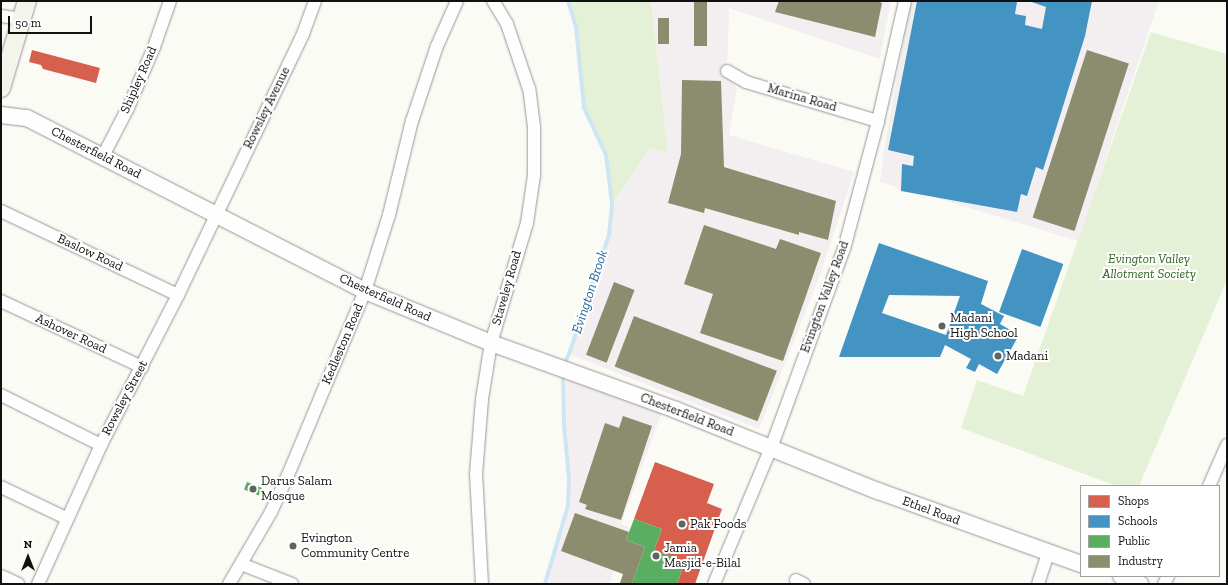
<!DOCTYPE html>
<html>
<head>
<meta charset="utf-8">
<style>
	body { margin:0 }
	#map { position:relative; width:1228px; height:585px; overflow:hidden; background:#fbfbf6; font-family:"Zilla Slab",serif }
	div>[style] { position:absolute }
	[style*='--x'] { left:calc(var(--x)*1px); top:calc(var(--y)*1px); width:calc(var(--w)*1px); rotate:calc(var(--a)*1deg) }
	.industrial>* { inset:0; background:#f3eff1 }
	.green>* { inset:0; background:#e5f1d7 }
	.shops>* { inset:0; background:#d6604d }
	.schools>* { inset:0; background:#4393c3; transform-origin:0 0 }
	.public>* { inset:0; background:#5aae61; transform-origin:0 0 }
	.industry>* { inset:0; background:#8c8c6e; transform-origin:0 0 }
	.stream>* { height:3.5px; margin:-1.75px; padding:0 1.75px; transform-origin:1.75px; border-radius:1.75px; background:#cee6f4 }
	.roads { filter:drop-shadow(0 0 1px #969694) drop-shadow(0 0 1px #969694) }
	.minor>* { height:12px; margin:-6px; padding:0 6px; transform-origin:6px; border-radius:6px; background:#fefefe }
	.tertiary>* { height:16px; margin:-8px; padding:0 8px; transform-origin:8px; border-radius:8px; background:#fefefe }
	.secondary>* { height:18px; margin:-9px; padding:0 9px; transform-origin:9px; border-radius:9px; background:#f5f4eb }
	.dots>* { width:11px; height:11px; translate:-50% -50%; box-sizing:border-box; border:2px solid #fff; border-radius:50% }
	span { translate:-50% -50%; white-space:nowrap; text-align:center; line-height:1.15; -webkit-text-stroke:4px #fff; paint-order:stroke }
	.street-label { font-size:13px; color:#101010 }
	.park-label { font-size:13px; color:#2f6522; font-style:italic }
	.poi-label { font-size:13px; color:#101010 }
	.left { translate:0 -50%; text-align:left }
	.water-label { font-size:14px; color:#1e649c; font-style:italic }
	.frame { position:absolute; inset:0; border:2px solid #101010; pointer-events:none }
	.legend { position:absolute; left:1080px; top:485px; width:140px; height:92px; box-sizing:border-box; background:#fff; border:1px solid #9f9f9f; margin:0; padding:5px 7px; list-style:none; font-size:12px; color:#101010 }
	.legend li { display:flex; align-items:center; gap:8px; height:20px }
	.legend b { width:20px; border:1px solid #9f9f9f }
	.north { position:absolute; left:8px; top:537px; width:40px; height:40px; -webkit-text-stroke:3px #fff; paint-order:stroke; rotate:0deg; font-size:11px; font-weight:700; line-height:16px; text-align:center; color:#101010 }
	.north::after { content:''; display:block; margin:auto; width:14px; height:18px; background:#101010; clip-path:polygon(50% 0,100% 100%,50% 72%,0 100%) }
	.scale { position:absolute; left:8px; top:16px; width:84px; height:18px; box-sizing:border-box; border:2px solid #101010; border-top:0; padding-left:5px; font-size:12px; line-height:14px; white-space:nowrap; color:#101010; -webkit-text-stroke:3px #fff; paint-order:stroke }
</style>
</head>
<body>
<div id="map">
	<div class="industrial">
		<i style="clip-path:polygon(651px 1px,891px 1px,880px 59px,729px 8px,727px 75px,737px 89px,729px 135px,854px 172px,820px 275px,759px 429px,569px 354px,609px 235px,612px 204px,650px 148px,668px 151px)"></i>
		<i style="clip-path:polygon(911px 1px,1159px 1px,1078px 241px,910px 190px,898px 190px,897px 187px,880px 182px,884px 149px)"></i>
		<i style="clip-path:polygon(568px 377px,662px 412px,621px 524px,631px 528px,609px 584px,550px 584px,548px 580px,568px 506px,569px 479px,563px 392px)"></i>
	</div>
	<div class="green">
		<i style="clip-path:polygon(568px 1px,651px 1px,668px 152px,650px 148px,612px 204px,606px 155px,584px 108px,576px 27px)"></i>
		<i style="clip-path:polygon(1151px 32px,1227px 54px,1227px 280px,1139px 486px,1116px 486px,961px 428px,977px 380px,1023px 396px)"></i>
	</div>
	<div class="shops">
		<i style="clip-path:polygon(32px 50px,100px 68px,96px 83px,43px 69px,41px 65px,29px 62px)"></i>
		<i style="clip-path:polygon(655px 462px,714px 484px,707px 503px,722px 509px,695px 584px,677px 584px,685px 562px,654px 550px,662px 529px,634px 519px)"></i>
	</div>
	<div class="schools">
		<i style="clip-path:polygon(917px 1px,1011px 1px,1017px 2px,1015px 14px,1026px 16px,1025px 25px,1042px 29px,1046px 7px,1029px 1px,1092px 1px,1085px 36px,1043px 170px,1036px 167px,1027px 196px,1021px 194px,1017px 212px,901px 191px,902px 164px,913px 166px,914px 156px,888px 150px)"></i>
		<i style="clip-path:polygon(evenodd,879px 243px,988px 281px,981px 304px,1004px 316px,1000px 324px,1019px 335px,997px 374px,979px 364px,975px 372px,966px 368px,971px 359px,945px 345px,940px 357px,839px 357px,879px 243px,889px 295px,960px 296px,946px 335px,882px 313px,889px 295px)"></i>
		<i style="left:1022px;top:249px;width:44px;height:67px;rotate:20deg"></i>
	</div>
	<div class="public">
		<i style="left:247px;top:482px;width:16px;height:8px;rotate:22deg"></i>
		<i style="clip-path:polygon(634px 519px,662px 529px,654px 550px,685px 562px,677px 584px,632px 584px,645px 547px,626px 540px)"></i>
	</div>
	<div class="industry">
		<i style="left:694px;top:1px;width:13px;height:45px"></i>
		<i style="clip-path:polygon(779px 1px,877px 1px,882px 3px,875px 37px,775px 12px)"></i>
		<i style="left:658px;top:18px;width:11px;height:26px"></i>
		<i style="left:1087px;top:50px;width:44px;height:176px;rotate:18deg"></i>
		<i style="clip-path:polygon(682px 80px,721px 81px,724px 167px,836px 201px,828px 240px,799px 232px,799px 235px,705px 208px,704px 213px,668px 203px,681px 154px)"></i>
		<i style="clip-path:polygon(704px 225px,776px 249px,780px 239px,821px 253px,783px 361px,700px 333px,713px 294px,684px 284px)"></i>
		<i style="left:614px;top:282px;width:22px;height:78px;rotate:21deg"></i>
		<i style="left:634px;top:316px;width:153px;height:54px;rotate:21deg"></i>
		<i style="clip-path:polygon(623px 416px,652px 426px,621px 520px,585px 509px,587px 505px,579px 502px,605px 423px,619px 428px)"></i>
		<i style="clip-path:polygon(575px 513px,629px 532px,626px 540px,645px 547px,632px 584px,620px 583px,623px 574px,561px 551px)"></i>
	</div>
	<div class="stream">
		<i style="--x:563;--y:366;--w:13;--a:-63"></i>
		<i style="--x:569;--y:354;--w:126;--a:-71.4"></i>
		<i style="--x:609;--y:235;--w:31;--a:-84"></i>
		<i style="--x:612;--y:204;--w:49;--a:-97"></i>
		<i style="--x:606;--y:155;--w:52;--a:-115.1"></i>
		<i style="--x:584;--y:108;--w:81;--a:-95.6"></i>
		<i style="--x:576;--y:27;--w:27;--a:-107"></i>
		<i style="--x:545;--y:584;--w:81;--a:-73.6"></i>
		<i style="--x:568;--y:506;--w:27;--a:-88"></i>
		<i style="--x:569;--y:479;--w:54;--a:-95.3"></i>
		<i style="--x:564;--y:425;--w:52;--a:-91.1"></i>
	</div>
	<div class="roads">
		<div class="minor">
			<i style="--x:1;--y:16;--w:21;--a:8"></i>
			<i style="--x:727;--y:71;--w:22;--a:30"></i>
			<i style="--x:746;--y:82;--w:138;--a:16.5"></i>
			<i style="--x:103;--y:156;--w:54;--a:-62.5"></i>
			<i style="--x:128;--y:108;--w:66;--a:-66.9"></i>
			<i style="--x:154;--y:47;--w:49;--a:-70.8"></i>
			<i style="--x:1;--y:211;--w:196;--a:25.4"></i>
			<i style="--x:1;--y:301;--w:156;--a:25.1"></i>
			<i style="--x:1;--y:395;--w:112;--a:26.6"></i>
			<i style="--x:1209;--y:486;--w:45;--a:-66.3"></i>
			<i style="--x:1;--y:487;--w:72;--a:25.5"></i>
			<i style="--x:241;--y:564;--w:55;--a:21.4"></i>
			<i style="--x:1;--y:576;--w:19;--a:25"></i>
			<i style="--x:796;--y:580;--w:9;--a:27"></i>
			<i style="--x:38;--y:584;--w:153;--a:-65.6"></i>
			<i style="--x:101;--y:445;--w:169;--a:-62.8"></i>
			<i style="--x:178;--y:295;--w:289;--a:-64.4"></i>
			<i style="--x:303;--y:34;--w:35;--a:-70"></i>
			<i style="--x:229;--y:584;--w:83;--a:-59.7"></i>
			<i style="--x:271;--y:512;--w:41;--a:-65.3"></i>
			<i style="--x:288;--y:475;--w:199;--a:-67.3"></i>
			<i style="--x:365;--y:291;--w:80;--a:-72.5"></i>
			<i style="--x:389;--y:215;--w:97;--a:-76.3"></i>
			<i style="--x:412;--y:121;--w:79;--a:-71.6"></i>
			<i style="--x:437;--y:46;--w:49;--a:-66"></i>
			<i style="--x:482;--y:584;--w:110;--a:-93.1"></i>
			<i style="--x:476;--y:474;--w:75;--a:-85.4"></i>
			<i style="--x:482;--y:399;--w:57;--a:-80.9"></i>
			<i style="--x:491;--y:343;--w:125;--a:-73.3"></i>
			<i style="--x:527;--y:223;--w:49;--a:-81.7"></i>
			<i style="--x:534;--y:175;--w:48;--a:-90"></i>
			<i style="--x:534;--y:127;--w:38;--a:-97"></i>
			<i style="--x:529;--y:89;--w:69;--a:-108.7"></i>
			<i style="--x:507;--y:24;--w:27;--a:-121"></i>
			<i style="--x:714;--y:584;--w:147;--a:-67.3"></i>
			<i style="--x:771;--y:448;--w:212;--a:-69.9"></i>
			<i style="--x:844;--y:249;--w:132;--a:-75.1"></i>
			<i style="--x:878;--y:121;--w:123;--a:-77.3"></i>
			<i style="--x:1038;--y:584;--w:32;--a:-72"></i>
			<i style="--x:1164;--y:584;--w:9;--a:-63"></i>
		</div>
		<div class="tertiary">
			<i style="--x:1;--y:115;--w:26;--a:7"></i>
			<i style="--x:27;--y:118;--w:380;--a:27.1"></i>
			<i style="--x:365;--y:291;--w:136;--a:22.4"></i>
			<i style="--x:491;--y:343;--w:197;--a:19.9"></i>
			<i style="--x:676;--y:410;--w:218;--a:21.9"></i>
			<i style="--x:878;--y:491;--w:216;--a:19.8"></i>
			<i style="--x:1121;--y:576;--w:21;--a:23"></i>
		</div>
		<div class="secondary">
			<i style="--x:1;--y:88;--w:91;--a:-73.4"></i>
		</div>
	</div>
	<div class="dots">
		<i style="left:942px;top:326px;background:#626260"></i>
		<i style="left:998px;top:356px;background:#626260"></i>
		<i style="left:253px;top:489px;background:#626260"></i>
		<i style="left:682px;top:524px;background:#626260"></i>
		<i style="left:293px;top:546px;background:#626260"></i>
		<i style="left:656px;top:556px;background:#626260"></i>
	</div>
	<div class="street-label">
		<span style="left:139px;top:80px;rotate:-66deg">Shipley Road</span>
		<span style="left:802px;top:98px;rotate:16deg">Marina Road</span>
		<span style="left:267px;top:108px;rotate:-64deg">Rowsley Avenue</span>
		<span style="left:96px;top:153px;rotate:27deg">Chesterfield Road</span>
		<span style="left:90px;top:253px;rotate:25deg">Baslow Road</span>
		<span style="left:507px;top:288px;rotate:-74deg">Staveley Road</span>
		<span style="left:825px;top:297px;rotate:-70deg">Evington Valley Road</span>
		<span style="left:385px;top:298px;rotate:24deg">Chesterfield Road</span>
		<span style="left:71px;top:334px;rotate:25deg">Ashover Road</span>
		<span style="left:343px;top:344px;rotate:-67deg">Kedleston Road</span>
		<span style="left:125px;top:398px;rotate:-62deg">Rowsley Street</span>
		<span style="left:687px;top:415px;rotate:21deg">Chesterfield Road</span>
		<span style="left:931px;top:511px;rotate:20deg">Ethel Road</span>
	</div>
	<div class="park-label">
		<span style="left:1149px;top:267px">Evington Valley<br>Allotment Society</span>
	</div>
	<div class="poi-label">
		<span class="left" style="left:950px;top:326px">Madani<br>High School</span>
		<span class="left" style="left:1006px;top:356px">Madani</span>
		<span class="left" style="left:261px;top:489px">Darus Salam<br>Mosque</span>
		<span class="left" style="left:690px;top:524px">Pak Foods</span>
		<span class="left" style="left:301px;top:546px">Evington<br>Community Centre</span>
		<span class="left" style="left:664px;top:556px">Jamia<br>Masjid-e-Bilal</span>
	</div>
	<div class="water-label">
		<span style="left:590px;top:292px;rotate:-72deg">Evington Brook</span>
	</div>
	<div class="frame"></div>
	<ul class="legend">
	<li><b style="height:11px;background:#d6604d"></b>Shops</li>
	<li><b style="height:11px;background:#4393c3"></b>Schools</li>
	<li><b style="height:11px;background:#5aae61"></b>Public</li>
	<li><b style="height:11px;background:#8c8c6e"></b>Industry</li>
	</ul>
	<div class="north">N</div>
	<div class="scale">50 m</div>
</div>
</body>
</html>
